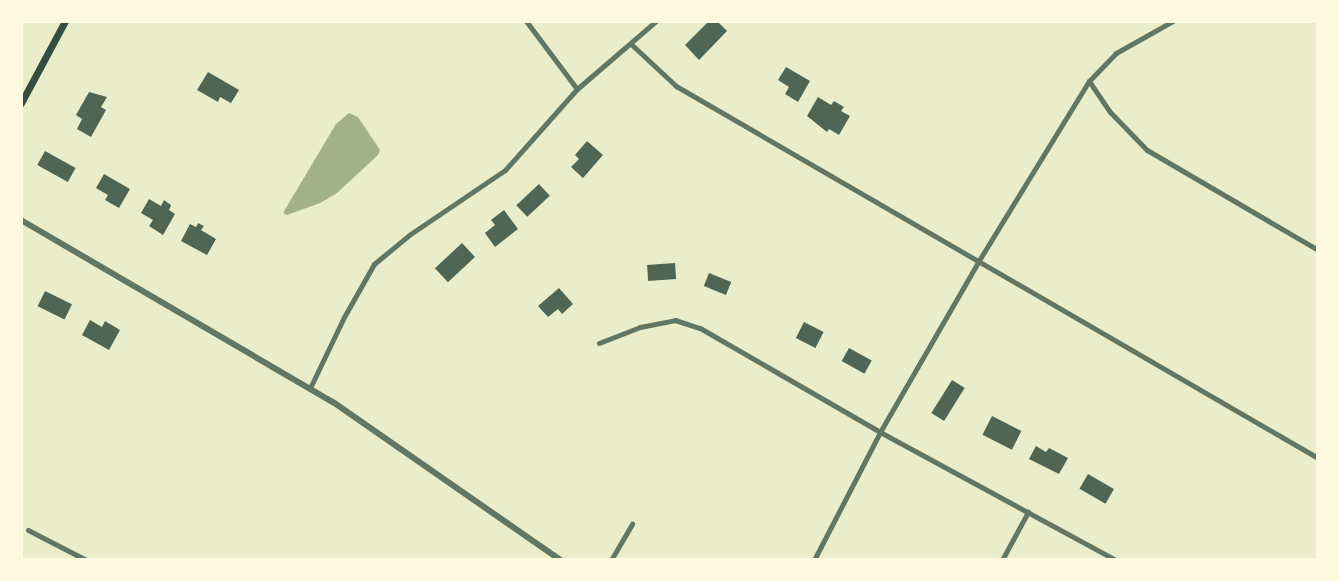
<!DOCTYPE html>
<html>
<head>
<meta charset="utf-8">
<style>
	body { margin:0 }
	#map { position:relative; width:1339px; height:581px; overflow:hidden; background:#e9edc9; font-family:Manrope,sans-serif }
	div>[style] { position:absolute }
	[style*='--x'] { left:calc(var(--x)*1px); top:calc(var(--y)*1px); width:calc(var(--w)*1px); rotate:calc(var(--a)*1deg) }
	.water>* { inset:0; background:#a3b18a }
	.building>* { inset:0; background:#4f6655; transform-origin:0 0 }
	.minor>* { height:5px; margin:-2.5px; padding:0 2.5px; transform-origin:2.5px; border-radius:2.5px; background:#617663 }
	.tertiary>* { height:6px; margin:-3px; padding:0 3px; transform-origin:3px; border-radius:3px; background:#617663 }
	.secondary>* { height:7px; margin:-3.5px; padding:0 3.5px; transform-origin:3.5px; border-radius:3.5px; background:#344e41 }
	span { translate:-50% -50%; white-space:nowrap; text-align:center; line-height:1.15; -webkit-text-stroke:7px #fefae0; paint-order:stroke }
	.frame { position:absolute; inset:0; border:23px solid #fefae0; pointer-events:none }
</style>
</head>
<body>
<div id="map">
	<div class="water">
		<i style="clip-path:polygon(349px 113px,358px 117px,380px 150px,378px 155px,337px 193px,320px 203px,287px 215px,283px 213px,336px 124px)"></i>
	</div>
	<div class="building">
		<i style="clip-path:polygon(709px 21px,717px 21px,727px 31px,699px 60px,685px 45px)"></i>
		<i style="clip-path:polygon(786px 67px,810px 81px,798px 102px,785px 94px,789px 87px,778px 80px)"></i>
		<i style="clip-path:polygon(208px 72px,239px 90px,231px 103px,220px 97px,218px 102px,197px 90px)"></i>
		<i style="clip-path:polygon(89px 92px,107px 97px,101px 107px,106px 110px,91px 137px,77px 129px,82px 119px,76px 115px)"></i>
		<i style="clip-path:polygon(818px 97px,831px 105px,834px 101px,844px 107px,841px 111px,850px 116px,839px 135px,829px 129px,827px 132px,807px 116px)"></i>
		<i style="clip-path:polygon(587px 141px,603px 155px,583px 178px,571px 167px,579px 159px,575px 155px)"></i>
		<i style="left:45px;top:151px;width:35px;height:16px;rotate:29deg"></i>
		<i style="clip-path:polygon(104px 174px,130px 189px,119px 208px,105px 200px,108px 195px,96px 188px)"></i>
		<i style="left:539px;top:184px;width:16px;height:31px;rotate:47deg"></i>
		<i style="clip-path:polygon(149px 199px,161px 206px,164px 200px,171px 205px,169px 210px,175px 214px,163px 235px,149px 226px,153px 220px,141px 213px)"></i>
		<i style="clip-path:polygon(504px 210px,518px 229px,495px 247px,485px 233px,495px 225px,491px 220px)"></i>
		<i style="clip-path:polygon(198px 223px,204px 226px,201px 230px,216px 239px,207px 255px,181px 241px,190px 224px,196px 227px)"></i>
		<i style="left:462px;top:243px;width:19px;height:37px;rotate:47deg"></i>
		<i style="left:675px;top:263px;width:16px;height:28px;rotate:86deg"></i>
		<i style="left:709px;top:273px;width:24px;height:14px;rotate:22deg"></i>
		<i style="clip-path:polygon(559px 288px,573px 304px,562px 314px,558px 309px,548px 317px,538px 306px)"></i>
		<i style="left:45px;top:291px;width:30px;height:17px;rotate:26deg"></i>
		<i style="clip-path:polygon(90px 320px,102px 327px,105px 321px,120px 330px,109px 350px,82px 335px)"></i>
		<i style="left:804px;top:322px;width:22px;height:18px;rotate:27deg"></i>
		<i style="left:849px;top:348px;width:26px;height:15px;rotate:29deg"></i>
		<i style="left:952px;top:380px;width:15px;height:39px;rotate:32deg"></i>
		<i style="left:992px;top:416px;width:33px;height:21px;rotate:27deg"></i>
		<i style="clip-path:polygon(1036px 446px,1046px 452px,1049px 448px,1068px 458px,1059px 474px,1029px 459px)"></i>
		<i style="left:1088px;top:474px;width:30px;height:17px;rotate:30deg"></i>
	</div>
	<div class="minor">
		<i style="--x:526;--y:21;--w:85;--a:53.1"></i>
		<i style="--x:631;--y:44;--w:62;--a:43"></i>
		<i style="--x:676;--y:86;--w:742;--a:30.09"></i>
		<i style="--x:1089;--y:81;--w:37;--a:56"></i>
		<i style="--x:1110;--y:112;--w:53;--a:45.8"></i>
		<i style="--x:1147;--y:150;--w:198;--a:30.3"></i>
		<i style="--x:599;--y:343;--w:44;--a:-21.3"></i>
		<i style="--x:640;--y:327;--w:36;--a:-11"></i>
		<i style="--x:675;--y:320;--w:26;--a:18"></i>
		<i style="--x:700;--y:328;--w:208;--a:30"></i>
		<i style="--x:880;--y:432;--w:268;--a:28.5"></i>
		<i style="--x:310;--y:388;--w:79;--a:-64.4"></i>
		<i style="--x:344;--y:317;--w:61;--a:-60.5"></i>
		<i style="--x:374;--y:264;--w:45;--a:-39.6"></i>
		<i style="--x:409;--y:235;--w:116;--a:-34.1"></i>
		<i style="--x:505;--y:170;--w:108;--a:-48.4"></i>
		<i style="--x:577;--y:89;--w:104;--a:-40.7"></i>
		<i style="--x:28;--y:530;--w:65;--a:27.3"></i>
		<i style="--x:611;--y:560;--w:42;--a:-59.7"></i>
		<i style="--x:814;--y:560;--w:144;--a:-62.7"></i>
		<i style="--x:880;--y:432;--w:196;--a:-60"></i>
		<i style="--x:978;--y:262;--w:212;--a:-58.5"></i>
		<i style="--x:1089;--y:81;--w:39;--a:-46"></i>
		<i style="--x:1116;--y:53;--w:65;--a:-29.3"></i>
		<i style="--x:1002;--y:560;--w:55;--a:-61.6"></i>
	</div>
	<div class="tertiary">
		<i style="--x:21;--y:220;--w:361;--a:30.3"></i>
		<i style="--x:333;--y:402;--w:277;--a:34.8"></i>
	</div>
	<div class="secondary">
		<i style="--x:21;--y:103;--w:93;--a:-61.8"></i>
	</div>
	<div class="frame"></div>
</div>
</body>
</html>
